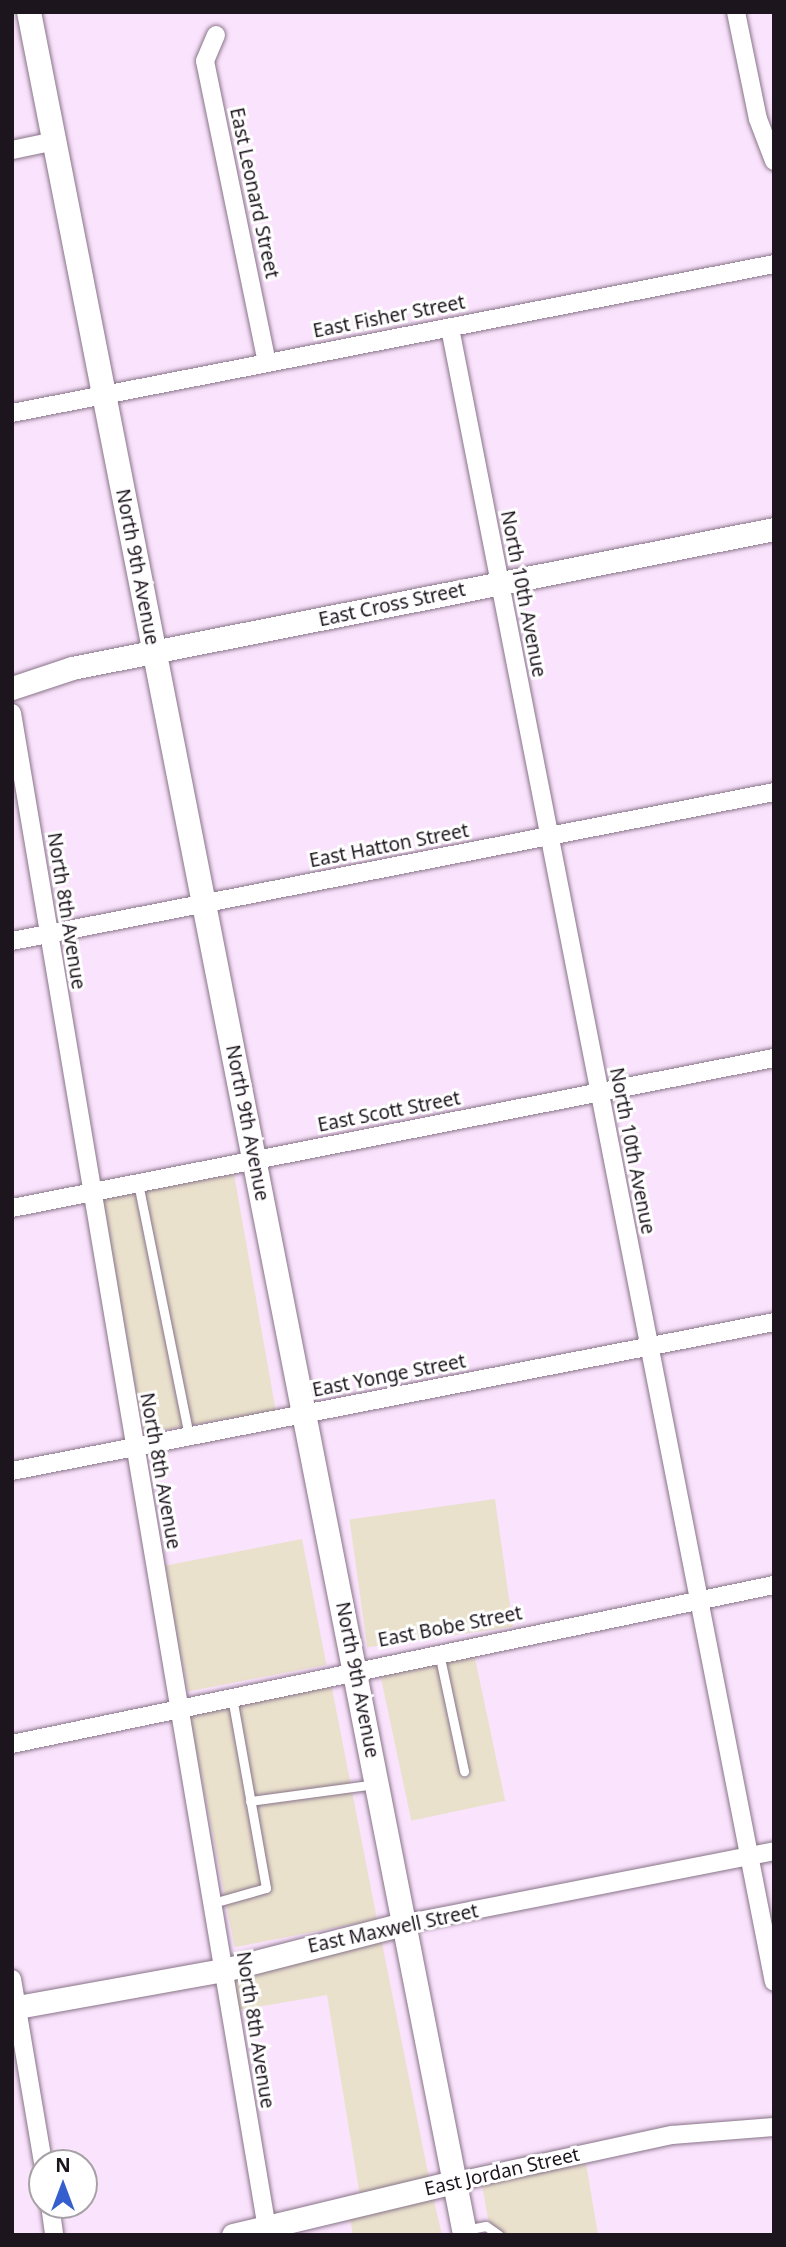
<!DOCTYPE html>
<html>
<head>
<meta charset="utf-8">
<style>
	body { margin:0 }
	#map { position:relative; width:786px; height:2247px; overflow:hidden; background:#fae3fc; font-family:"Noto Sans",sans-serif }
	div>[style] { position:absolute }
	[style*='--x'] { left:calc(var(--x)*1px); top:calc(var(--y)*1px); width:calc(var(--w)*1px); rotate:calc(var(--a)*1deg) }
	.commercial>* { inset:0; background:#eae1cc; transform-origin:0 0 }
	.roads { filter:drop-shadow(0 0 2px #887489) drop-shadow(0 0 2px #887489) }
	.service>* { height:9px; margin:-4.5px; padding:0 4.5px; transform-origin:4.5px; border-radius:4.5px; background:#fff }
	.minor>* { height:18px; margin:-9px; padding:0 9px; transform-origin:9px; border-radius:9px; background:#fff }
	.tertiary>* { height:23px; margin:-11.5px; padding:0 11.5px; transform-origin:11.5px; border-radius:11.5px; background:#fff }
	.secondary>* { height:24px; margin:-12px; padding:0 12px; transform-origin:12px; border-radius:12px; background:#fff }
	span { translate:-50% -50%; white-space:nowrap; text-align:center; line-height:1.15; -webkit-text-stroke:6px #fff; paint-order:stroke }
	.street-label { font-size:19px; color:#1d151d }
	.frame { position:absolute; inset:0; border:14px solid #1d151d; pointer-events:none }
	.north { position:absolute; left:28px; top:2149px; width:70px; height:70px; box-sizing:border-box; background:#fff; border:2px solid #a5a1a5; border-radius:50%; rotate:0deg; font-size:19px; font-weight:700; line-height:28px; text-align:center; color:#1d151d }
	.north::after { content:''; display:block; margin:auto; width:24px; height:32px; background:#355ece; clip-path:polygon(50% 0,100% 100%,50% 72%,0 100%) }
</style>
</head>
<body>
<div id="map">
	<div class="commercial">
		<i style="left:234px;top:1174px;width:240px;height:134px;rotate:80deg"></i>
		<i style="left:495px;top:1499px;width:129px;height:147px;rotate:82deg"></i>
		<i style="left:302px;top:1539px;width:128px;height:141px;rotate:79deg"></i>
		<i style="left:474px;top:1654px;width:150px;height:96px;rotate:78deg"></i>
		<i style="left:331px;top:1683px;width:241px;height:145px;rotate:79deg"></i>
		<i style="clip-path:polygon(381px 1938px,429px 2178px,360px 2196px,327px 1995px,239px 2010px,233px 1977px)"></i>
		<i style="clip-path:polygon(586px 2163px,598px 2235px,491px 2235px,482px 2185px)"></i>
		<i style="clip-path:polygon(433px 2197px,442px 2235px,353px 2235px,350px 2218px)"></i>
	</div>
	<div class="roads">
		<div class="service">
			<i style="--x:138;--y:1183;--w:259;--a:78.6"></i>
			<i style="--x:439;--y:1653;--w:121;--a:78"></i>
			<i style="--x:250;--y:1801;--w:127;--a:-7.7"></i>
			<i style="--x:213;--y:1903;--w:55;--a:-15.8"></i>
			<i style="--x:266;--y:1888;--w:194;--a:-100.1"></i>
			<i style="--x:465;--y:2230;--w:21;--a:-11"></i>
			<i style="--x:486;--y:2226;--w:16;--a:35"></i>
		</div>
		<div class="minor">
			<i style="--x:736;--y:12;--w:109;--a:78.4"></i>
			<i style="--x:758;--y:119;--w:45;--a:69.1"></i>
			<i style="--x:216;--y:35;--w:28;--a:113"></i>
			<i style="--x:205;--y:61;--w:307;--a:78.4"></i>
			<i style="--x:12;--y:150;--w:44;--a:-11.8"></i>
			<i style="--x:450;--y:328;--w:1685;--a:78.92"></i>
			<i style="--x:12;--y:413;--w:776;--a:-11.06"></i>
			<i style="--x:12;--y:713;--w:1543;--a:80.45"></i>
			<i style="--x:12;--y:941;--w:776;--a:-11.06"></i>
			<i style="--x:12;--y:1208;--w:777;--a:-11.14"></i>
			<i style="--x:12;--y:1471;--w:776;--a:-11.06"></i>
			<i style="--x:12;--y:1744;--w:778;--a:-11.79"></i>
			<i style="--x:403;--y:1924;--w:378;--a:-11.1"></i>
			<i style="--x:12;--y:1979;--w:187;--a:80.4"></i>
			<i style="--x:454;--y:2182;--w:223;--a:-12.2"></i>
			<i style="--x:672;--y:2135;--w:102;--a:-4.5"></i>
			<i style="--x:50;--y:2205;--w:30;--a:82"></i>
		</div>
		<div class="tertiary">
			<i style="--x:12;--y:688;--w:63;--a:-18.4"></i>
			<i style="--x:72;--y:668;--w:716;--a:-11.2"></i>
			<i style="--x:12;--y:2008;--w:215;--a:-10.2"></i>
			<i style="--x:224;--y:1970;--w:185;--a:-14.4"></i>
			<i style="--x:233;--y:2235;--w:227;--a:-13.5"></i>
		</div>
		<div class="secondary">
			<i style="--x:29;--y:12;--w:2265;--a:78.9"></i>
		</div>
	</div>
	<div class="street-label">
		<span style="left:254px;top:193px;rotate:78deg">East Leonard Street</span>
		<span style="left:389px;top:317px;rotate:-11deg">East Fisher Street</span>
		<span style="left:137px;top:567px;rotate:79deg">North 9th Avenue</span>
		<span style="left:523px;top:594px;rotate:79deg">North 10th Avenue</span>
		<span style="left:392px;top:605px;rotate:-12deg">East Cross Street</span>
		<span style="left:389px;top:846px;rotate:-11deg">East Hatton Street</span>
		<span style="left:66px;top:911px;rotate:81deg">North 8th Avenue</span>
		<span style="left:389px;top:1112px;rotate:-11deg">East Scott Street</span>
		<span style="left:247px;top:1123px;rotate:79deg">North 9th Avenue</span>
		<span style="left:632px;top:1151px;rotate:79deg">North 10th Avenue</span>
		<span style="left:389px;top:1376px;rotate:-11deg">East Yonge Street</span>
		<span style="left:160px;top:1471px;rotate:80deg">North 8th Avenue</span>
		<span style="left:450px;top:1627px;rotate:-11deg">East Bobe Street</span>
		<span style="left:357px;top:1680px;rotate:79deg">North 9th Avenue</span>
		<span style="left:393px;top:1929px;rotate:-12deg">East Maxwell Street</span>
		<span style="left:255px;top:2030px;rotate:81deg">North 8th Avenue</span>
		<span style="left:502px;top:2172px;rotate:-13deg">East Jordan Street</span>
	</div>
	<div class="frame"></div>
	<div class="north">N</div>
</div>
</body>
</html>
